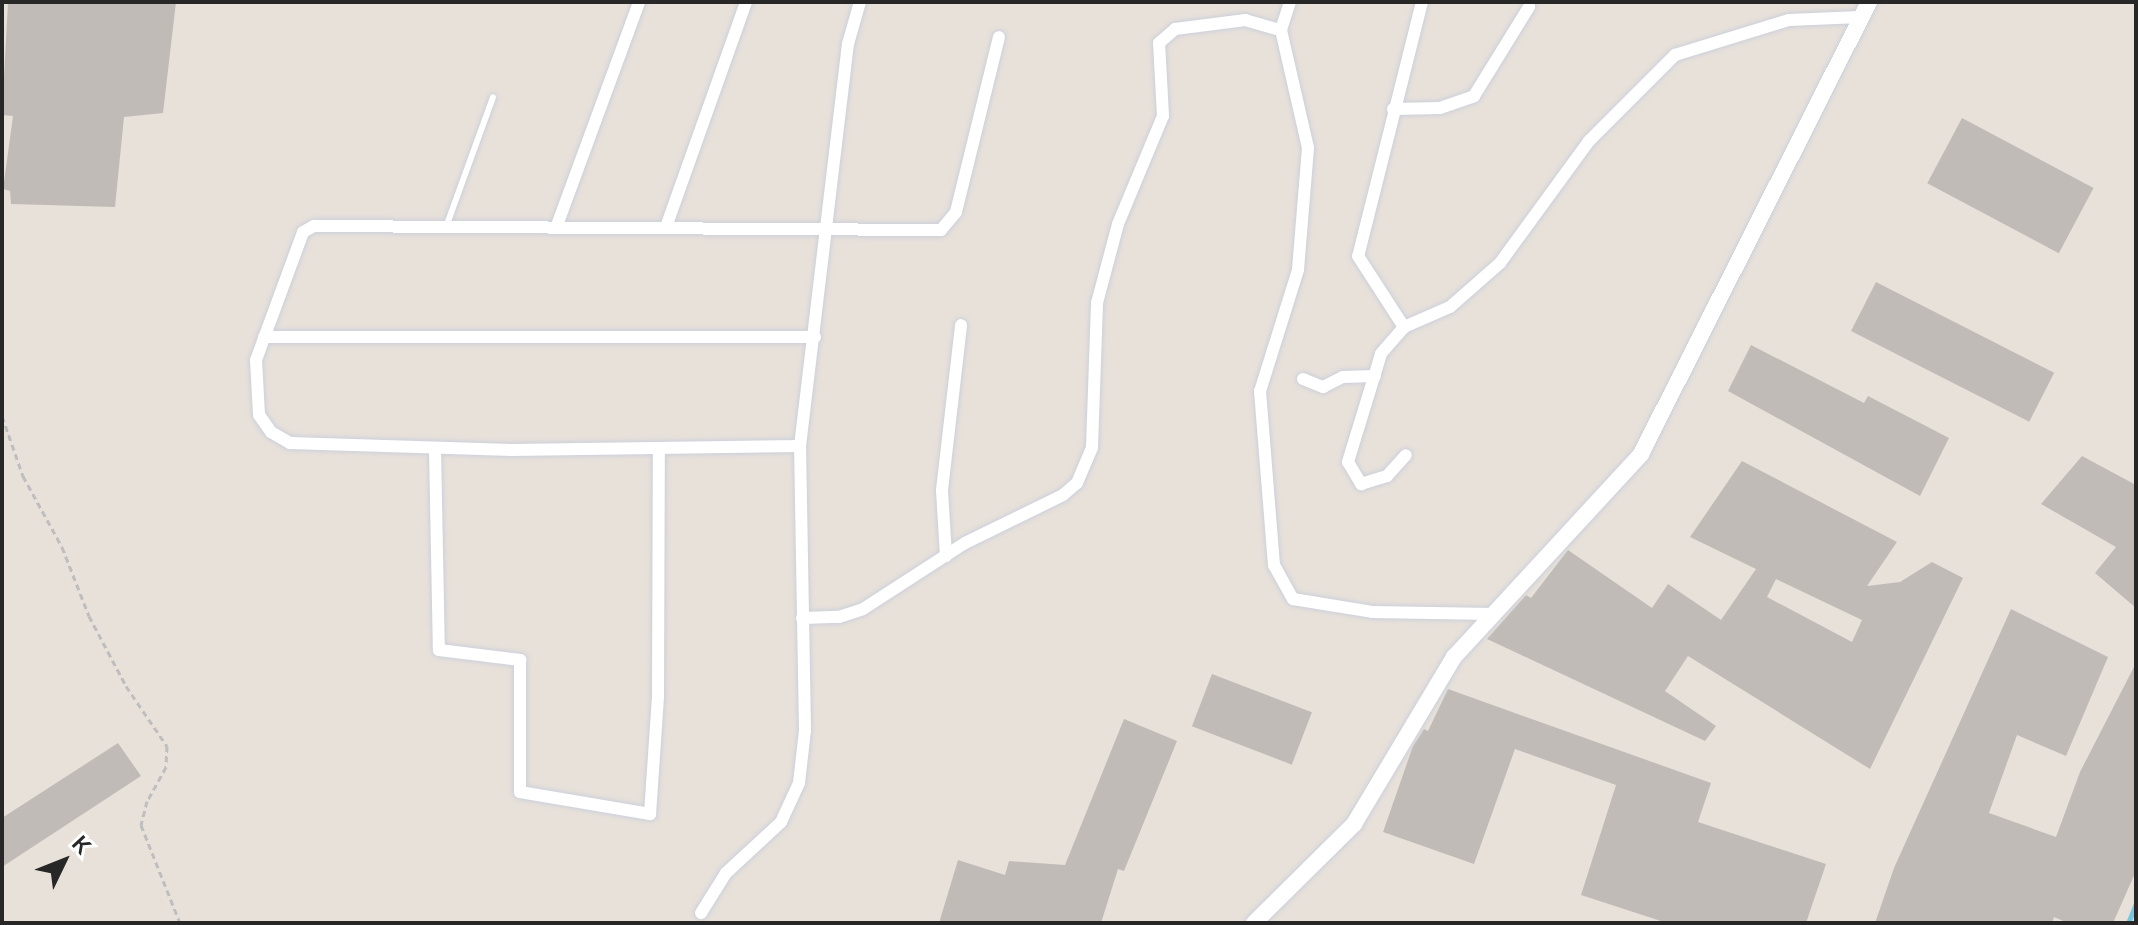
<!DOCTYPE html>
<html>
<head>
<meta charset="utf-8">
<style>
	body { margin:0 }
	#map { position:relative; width:2138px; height:925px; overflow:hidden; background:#e8e1da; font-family:Lato,sans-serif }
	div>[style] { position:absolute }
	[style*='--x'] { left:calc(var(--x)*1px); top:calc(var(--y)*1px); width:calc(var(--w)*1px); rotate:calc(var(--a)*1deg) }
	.stream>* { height:5px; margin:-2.5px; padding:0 2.5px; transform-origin:2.5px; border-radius:2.5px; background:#76c8e0 }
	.building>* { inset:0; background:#c0bbb6; transform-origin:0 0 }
	.path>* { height:3px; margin-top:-1.5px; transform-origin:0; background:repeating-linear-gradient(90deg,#bebebe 0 6px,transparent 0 10px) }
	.roads { filter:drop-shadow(0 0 2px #ccd0db) drop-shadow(0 0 2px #ccd0db) }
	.service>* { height:6px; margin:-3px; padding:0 3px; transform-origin:3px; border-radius:3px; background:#fff }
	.minor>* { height:12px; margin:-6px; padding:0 6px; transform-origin:6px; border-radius:6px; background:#fff }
	.tertiary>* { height:16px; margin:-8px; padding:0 8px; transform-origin:8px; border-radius:8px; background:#fff }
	span { translate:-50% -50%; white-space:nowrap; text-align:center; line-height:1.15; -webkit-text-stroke:8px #fff; paint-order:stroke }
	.frame { position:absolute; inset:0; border:4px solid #272727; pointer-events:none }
	.north { position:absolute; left:24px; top:821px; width:80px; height:80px; -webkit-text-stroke:6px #fff; paint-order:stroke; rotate:47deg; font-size:22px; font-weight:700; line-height:32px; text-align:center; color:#272727 }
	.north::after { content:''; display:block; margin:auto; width:28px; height:36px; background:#272727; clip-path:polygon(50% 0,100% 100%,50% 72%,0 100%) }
</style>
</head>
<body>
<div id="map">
	<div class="stream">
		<i style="--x:2128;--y:923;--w:22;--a:-68"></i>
	</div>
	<div class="building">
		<i style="clip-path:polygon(8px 2px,176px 2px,163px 113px,124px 117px,115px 207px,11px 204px,10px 191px,3px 189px,13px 116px,2px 115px)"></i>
		<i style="left:1962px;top:118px;width:149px;height:74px;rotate:28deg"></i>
		<i style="left:1876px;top:282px;width:200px;height:55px;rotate:27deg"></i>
		<i style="clip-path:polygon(1751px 345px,1864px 403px,1868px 396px,1949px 438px,1920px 496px,1728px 391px)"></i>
		<i style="clip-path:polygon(2082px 456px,2136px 485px,2136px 608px,2095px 573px,2116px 547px,2041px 504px)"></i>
		<i style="clip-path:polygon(evenodd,1742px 461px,1897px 542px,1867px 586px,1900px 582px,1932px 562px,1963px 578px,1870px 769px,1688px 656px,1665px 691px,1716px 726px,1705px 741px,1487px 639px,1526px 595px,1531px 598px,1568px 550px,1652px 608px,1668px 584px,1721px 620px,1756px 569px,1690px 537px,1742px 461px,1776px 579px,1862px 620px,1852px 642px,1767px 597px,1776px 579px)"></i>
		<i style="clip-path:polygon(2011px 609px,2108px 657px,2066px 756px,2017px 735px,1989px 813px,2056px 837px,2080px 772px,2136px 663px,2136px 871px,2113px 923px,2068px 923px,2054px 917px,2052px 923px,1875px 923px,1894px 868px)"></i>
		<i style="left:1212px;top:674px;width:107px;height:56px;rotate:21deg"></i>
		<i style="clip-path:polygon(1448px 689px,1711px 783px,1698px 822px,1826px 864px,1806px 923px,1667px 923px,1581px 895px,1616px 785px,1515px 749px,1474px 864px,1383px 832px,1413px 746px,1424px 729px,1428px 731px)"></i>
		<i style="clip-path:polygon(1124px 719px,1177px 741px,1124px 871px,1118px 869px,1101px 923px,939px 923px,958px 860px,1005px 875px,1009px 861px,1065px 865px)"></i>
		<i style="clip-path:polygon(118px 743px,141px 776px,2px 867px,2px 818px)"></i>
	</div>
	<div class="path">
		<i style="--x:2;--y:416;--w:64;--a:70.7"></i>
		<i style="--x:23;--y:476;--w:81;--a:61.2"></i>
		<i style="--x:62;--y:547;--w:74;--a:68.6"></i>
		<i style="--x:89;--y:616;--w:79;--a:62.1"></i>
		<i style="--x:126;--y:686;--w:73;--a:55.7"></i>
		<i style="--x:167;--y:746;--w:21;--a:93"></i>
		<i style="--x:166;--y:767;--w:39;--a:119"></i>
		<i style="--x:147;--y:801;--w:25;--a:104"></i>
		<i style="--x:141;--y:825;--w:105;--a:68.3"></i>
	</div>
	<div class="roads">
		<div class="service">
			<i style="--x:446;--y:227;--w:138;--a:-70.1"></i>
		</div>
		<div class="minor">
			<i style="--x:1290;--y:2;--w:29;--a:108"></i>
			<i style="--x:1281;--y:30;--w:121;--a:77.1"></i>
			<i style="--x:1308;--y:148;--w:122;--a:94.7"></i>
			<i style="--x:1298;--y:270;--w:127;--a:107.4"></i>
			<i style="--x:1260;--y:391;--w:175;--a:85.4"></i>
			<i style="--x:1274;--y:565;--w:39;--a:61"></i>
			<i style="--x:1293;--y:599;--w:80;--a:9.3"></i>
			<i style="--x:1372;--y:612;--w:121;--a:0.9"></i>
			<i style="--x:1422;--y:2;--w:262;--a:104.1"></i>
			<i style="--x:1358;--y:256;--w:85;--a:57.1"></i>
			<i style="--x:1404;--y:327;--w:50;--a:-23.5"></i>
			<i style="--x:1450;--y:307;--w:67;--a:-41.3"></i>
			<i style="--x:1500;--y:263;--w:151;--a:-53.9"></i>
			<i style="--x:1589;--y:141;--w:122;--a:-45"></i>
			<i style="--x:1675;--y:55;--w:119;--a:-17.1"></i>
			<i style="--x:1789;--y:20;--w:71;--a:-2.4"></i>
			<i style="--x:1393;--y:109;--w:47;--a:-1.2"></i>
			<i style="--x:1440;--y:108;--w:36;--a:-19"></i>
			<i style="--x:1474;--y:96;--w:105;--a:-58.3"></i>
			<i style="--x:666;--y:227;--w:239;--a:-70.4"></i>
			<i style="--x:556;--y:228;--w:241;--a:-69.8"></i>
			<i style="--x:1405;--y:326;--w:37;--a:131"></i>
			<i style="--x:1381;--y:354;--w:113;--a:107"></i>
			<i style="--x:1348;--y:462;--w:26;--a:59"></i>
			<i style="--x:1361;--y:484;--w:27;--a:-17"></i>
			<i style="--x:1387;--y:476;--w:28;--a:-48"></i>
			<i style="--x:264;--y:337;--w:551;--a:0"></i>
			<i style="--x:1303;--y:379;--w:22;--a:22"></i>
			<i style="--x:1323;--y:387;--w:22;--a:-27"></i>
			<i style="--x:1343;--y:377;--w:32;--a:-2"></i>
			<i style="--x:800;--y:446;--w:288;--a:179.2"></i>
			<i style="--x:512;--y:450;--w:222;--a:-178.2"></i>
			<i style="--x:290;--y:443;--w:22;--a:-150"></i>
			<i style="--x:271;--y:432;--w:21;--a:-125"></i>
			<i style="--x:259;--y:415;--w:55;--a:-93.1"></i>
			<i style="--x:256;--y:360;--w:136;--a:-69.8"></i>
			<i style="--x:303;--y:232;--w:13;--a:-29"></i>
			<i style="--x:314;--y:226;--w:627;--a:0.37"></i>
			<i style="--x:941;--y:230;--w:23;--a:-50"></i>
			<i style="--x:956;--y:212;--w:180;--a:-76.2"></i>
			<i style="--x:435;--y:448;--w:202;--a:88.9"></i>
			<i style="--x:439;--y:650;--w:82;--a:7"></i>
			<i style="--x:520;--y:660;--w:132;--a:90"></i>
			<i style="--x:520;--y:792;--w:132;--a:9.6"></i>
			<i style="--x:650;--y:814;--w:116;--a:-86.1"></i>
			<i style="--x:658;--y:698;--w:248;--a:-89.8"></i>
			<i style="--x:946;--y:556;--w:66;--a:-93.5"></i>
			<i style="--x:942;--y:490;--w:166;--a:-83.4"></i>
			<i style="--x:802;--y:618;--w:37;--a:-2"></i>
			<i style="--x:839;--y:617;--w:25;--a:-18"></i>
			<i style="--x:863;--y:609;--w:121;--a:-32.9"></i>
			<i style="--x:965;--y:543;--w:109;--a:-26.1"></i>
			<i style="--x:1063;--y:495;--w:18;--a:-41"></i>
			<i style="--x:1077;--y:483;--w:39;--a:-67"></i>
			<i style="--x:1092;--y:447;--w:144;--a:-88"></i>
			<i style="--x:1097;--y:303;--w:82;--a:-75.1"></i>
			<i style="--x:1118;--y:224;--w:117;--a:-67.4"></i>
			<i style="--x:1163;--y:116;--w:73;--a:-93.1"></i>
			<i style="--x:1159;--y:43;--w:21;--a:-41"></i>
			<i style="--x:1175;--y:29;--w:71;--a:-7.3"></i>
			<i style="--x:1245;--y:20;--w:37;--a:16"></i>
			<i style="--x:701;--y:913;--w:47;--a:-58"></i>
			<i style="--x:726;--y:873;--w:75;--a:-42.8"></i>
			<i style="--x:781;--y:822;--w:43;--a:-65.2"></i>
			<i style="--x:799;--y:783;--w:53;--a:-83.5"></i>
			<i style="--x:805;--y:730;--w:284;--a:-91"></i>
			<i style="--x:800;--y:446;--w:405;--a:-83.2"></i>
			<i style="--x:848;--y:44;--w:44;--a:-74.1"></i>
		</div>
		<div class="tertiary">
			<i style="--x:1254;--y:923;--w:141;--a:-44.7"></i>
			<i style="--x:1354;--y:824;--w:195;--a:-59.1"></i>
			<i style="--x:1454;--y:657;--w:276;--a:-47.3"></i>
			<i style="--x:1641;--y:454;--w:506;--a:-63.23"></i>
		</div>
	</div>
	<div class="frame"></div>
	<div class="north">K</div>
</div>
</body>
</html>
